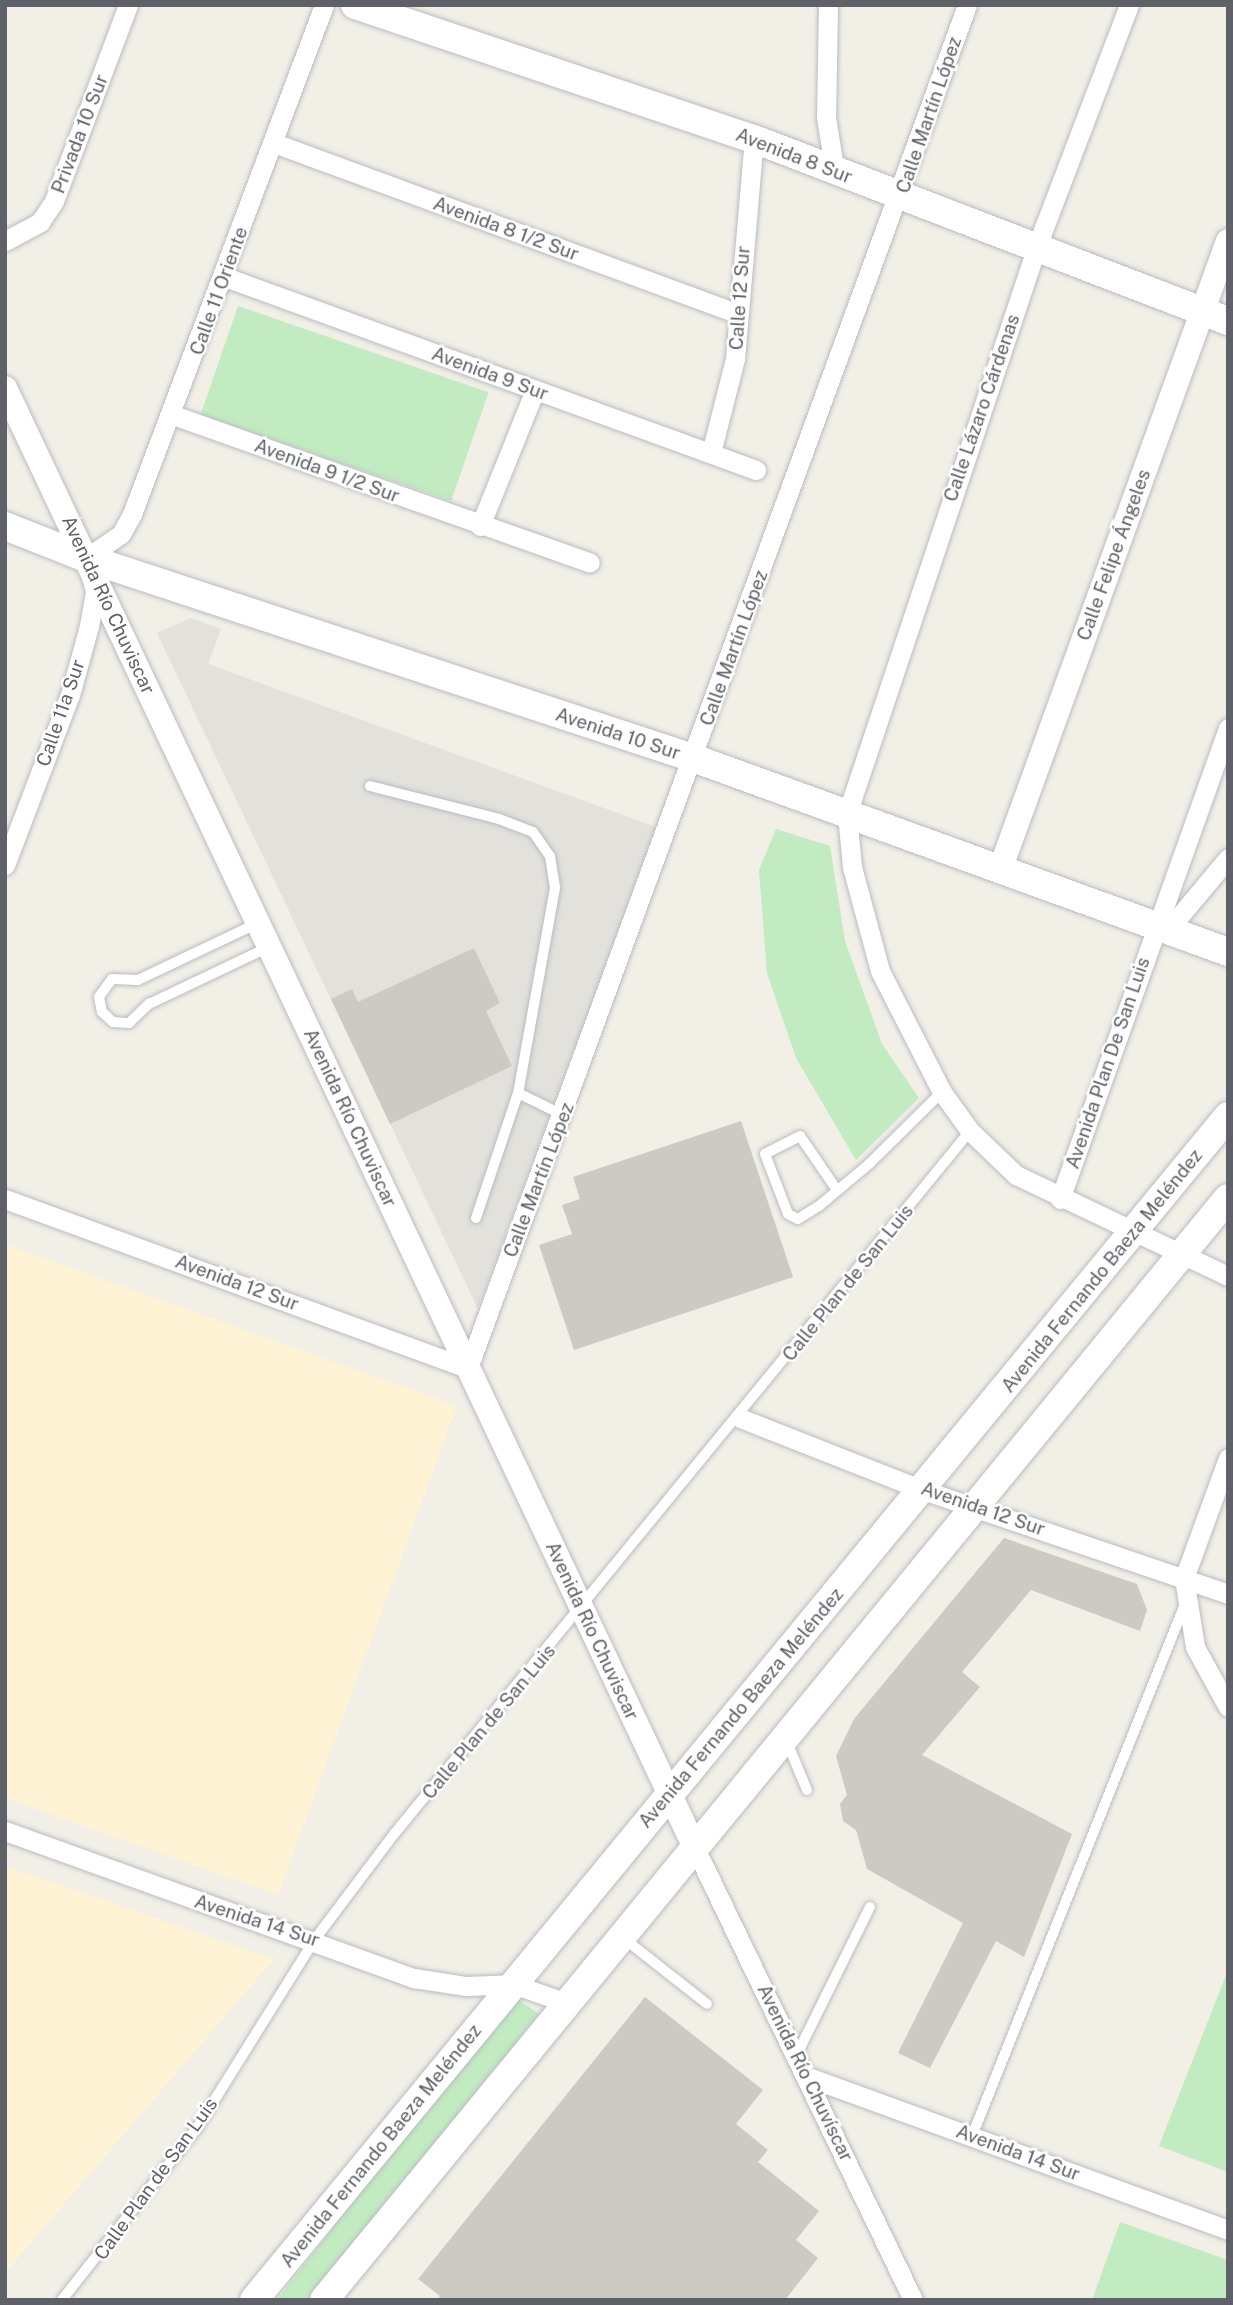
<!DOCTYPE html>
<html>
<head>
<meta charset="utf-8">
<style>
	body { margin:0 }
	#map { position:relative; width:1233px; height:2305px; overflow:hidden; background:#f1efe6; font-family:"Public Sans",sans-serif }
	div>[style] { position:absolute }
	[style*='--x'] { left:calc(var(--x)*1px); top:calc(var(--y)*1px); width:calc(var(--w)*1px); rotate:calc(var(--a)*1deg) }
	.industrial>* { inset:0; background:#e2e1db }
	.green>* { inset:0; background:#c2ebc1; transform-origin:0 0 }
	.sand>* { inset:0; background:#fef4d5 }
	.building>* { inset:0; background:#cccac3 }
	.roads { filter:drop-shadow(0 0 2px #b9bcc1) drop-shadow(0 0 2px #b9bcc1) }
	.service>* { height:10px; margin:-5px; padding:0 5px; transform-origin:5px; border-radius:5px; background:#fff }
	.minor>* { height:19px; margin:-9.5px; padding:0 9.5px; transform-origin:9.5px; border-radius:9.5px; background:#fff }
	.tertiary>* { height:24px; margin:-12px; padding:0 12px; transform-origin:12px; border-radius:12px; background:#fff }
	.secondary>* { height:28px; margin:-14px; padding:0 14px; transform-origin:14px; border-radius:14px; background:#fff }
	span { translate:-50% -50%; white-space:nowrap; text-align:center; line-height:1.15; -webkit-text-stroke:5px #fff; paint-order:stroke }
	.street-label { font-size:19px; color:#5e6268 }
	.frame { position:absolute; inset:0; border:7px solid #5e6268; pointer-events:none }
</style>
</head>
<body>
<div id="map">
	<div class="industrial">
		<i style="clip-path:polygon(190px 618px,221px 629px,208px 664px,656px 827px,478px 1309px,157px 633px)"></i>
	</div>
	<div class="green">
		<i style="left:238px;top:306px;width:265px;height:115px;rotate:19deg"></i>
		<i style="clip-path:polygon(776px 829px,830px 846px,845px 941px,882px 1044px,919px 1098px,856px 1160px,796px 1058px,767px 973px,759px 870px)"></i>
		<i style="clip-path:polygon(1228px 1970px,1228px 2172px,1159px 2146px)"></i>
		<i style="clip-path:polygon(513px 1996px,539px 2014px,308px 2300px,277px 2300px)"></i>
		<i style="clip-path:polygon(1120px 2222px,1228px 2260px,1228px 2300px,1092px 2300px)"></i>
	</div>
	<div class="sand">
		<i style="clip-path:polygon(5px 1244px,457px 1406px,278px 1895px,5px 1798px)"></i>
		<i style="clip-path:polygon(5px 1866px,274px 1959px,5px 2273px)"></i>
	</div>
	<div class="building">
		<i style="clip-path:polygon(474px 948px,500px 1003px,486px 1011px,512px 1066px,390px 1124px,331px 999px,352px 989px,358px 1002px)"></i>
		<i style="clip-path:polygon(741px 1121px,793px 1277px,574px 1350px,539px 1245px,572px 1234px,562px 1205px,580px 1199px,573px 1177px)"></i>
		<i style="clip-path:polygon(1004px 1538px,1137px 1584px,1147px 1610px,1140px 1631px,1031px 1590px,962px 1672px,980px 1687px,922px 1755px,1072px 1834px,1024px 1957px,996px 1941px,930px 2068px,898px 2053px,963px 1923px,867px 1869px,856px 1830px,843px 1821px,840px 1804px,847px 1795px,836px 1756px,854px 1719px)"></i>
		<i style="clip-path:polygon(645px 1997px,763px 2090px,736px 2124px,768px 2150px,758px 2162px,819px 2211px,796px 2240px,818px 2258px,785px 2300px,437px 2300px,440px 2296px,418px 2279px)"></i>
	</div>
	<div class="roads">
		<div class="service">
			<i style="--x:370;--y:786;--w:133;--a:14.3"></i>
			<i style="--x:499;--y:819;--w:36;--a:21"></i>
			<i style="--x:533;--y:832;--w:29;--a:55"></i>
			<i style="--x:550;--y:856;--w:32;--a:81"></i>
			<i style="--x:555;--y:888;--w:208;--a:100.2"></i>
			<i style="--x:258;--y:923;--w:133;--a:154.6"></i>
			<i style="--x:138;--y:980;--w:26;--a:-178"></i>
			<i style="--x:112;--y:979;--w:22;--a:126"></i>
			<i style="--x:99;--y:997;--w:15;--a:79"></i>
			<i style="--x:102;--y:1012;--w:15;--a:42"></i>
			<i style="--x:113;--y:1022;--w:16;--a:4"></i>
			<i style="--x:129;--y:1023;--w:28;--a:-44"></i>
			<i style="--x:149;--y:1004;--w:131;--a:-25.4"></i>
			<i style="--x:837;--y:1190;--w:65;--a:-124.4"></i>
			<i style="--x:800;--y:1136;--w:39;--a:153"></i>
			<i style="--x:765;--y:1154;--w:64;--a:69"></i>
			<i style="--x:788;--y:1214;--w:11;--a:27"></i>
			<i style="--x:798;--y:1219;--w:25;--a:-32"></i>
			<i style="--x:819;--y:1206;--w:65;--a:-40"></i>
			<i style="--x:869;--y:1164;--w:103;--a:-44.6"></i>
			<i style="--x:476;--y:1218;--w:132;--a:-71.4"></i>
			<i style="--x:518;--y:1093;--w:50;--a:26.1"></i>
			<i style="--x:787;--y:1742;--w:52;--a:67.4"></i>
			<i style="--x:622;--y:1937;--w:108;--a:38.2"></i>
			<i style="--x:797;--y:2054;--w:164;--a:-63.6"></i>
			<i style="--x:972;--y:2136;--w:573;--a:-68.18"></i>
			<i style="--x:62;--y:2300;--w:219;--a:-51.9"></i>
			<i style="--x:197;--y:2128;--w:223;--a:-58"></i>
			<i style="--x:315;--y:1939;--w:133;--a:-53"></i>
			<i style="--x:395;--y:1833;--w:907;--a:-50.68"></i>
		</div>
		<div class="minor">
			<i style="--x:828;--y:5;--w:112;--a:91"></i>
			<i style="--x:826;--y:117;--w:57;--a:80.9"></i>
			<i style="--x:1129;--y:5;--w:261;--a:110.9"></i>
			<i style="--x:1036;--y:249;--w:596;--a:108.5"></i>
			<i style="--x:847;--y:814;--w:53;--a:84.6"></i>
			<i style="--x:852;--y:867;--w:108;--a:74.9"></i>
			<i style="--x:880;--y:971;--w:136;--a:62.9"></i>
			<i style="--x:942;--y:1092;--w:48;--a:54.3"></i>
			<i style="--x:970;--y:1131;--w:64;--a:43.7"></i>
			<i style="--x:1016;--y:1175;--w:235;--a:25.5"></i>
			<i style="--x:274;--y:143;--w:495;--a:20.2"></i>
			<i style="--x:5;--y:241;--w:40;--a:-28"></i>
			<i style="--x:40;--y:222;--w:25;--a:-56"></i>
			<i style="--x:54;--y:201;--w:210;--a:-69.3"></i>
			<i style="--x:225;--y:277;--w:565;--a:19.97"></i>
			<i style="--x:173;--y:415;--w:442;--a:19.5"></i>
			<i style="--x:711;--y:453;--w:97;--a:-75.7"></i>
			<i style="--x:735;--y:359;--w:221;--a:-85.1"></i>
			<i style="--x:480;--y:526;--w:147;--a:-68"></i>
			<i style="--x:5;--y:865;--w:182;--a:-69.1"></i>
			<i style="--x:70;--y:695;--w:72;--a:-74.6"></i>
			<i style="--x:89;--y:626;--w:36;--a:-80"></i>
			<i style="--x:95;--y:591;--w:34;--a:-105"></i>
			<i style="--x:86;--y:558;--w:42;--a:-34.4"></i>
			<i style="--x:121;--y:534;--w:23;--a:-61"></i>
			<i style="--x:132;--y:514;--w:544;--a:-69.33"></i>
			<i style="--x:1167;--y:931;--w:95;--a:-50.1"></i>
			<i style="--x:5;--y:1199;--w:493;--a:20.1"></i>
			<i style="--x:468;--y:1368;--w:1451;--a:-69.89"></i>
			<i style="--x:1060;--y:1199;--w:500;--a:-70.37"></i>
			<i style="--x:740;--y:1418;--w:197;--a:21.5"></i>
			<i style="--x:923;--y:1490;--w:322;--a:18.8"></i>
			<i style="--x:1228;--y:1458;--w:128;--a:110.1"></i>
			<i style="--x:1184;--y:1578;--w:70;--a:80.9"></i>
			<i style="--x:1195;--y:1647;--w:68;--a:61.2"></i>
			<i style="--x:5;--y:1831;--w:435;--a:19.8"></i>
			<i style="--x:414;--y:1978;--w:53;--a:8.7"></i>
			<i style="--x:466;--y:1986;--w:47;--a:-2.4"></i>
			<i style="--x:513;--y:1984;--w:57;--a:19.4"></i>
			<i style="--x:695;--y:1848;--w:502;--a:64.25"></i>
			<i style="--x:808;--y:2077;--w:447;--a:20"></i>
		</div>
		<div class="tertiary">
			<i style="--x:5;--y:388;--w:1615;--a:64.7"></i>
			<i style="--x:1000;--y:870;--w:669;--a:-70.08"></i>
		</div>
		<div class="secondary">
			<i style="--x:355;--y:5;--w:421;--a:18.6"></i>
			<i style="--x:754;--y:139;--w:508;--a:21.01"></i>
			<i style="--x:5;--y:526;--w:87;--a:21.6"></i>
			<i style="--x:86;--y:558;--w:639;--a:18.24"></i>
			<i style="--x:693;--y:758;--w:569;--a:19.93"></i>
			<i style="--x:254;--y:2300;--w:1533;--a:-50.56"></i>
			<i style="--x:324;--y:2300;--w:1425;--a:-50.64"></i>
		</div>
	</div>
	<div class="street-label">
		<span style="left:929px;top:115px;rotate:-71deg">Calle Martín López</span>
		<span style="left:80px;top:134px;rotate:-69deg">Privada 10 Sur</span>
		<span style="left:794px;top:156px;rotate:21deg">Avenida 8 Sur</span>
		<span style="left:506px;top:229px;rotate:20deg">Avenida 8 1/2 Sur</span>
		<span style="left:219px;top:291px;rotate:-70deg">Calle 11 Oriente</span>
		<span style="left:740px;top:298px;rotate:-86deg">Calle 12 Sur</span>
		<span style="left:490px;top:374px;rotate:20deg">Avenida 9 Sur</span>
		<span style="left:982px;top:408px;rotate:-71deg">Calle Lázaro Cárdenas</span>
		<span style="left:327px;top:471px;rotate:20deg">Avenida 9 1/2 Sur</span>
		<span style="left:1114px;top:555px;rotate:-70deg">Calle Felipe Ángeles</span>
		<span style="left:108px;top:605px;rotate:65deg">Avenida Río Chuviscar</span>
		<span style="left:734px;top:648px;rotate:-70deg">Calle Martín López</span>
		<span style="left:61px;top:713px;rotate:-71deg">Calle 11a Sur</span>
		<span style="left:618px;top:734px;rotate:18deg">Avenida 10 Sur</span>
		<span style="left:1108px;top:1063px;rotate:-71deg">Avenida Plan De San Luis</span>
		<span style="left:350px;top:1118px;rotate:65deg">Avenida Río Chuviscar</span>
		<span style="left:539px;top:1180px;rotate:-69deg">Calle Martín López</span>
		<span style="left:1102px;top:1271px;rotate:-51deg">Avenida Fernando Baeza Meléndez</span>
		<span style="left:237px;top:1283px;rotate:20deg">Avenida 12 Sur</span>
		<span style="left:848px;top:1283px;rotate:-51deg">Calle Plan de San Luis</span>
		<span style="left:983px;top:1509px;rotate:19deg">Avenida 12 Sur</span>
		<span style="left:592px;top:1631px;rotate:65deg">Avenida Río Chuviscar</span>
		<span style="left:741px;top:1708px;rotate:-50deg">Avenida Fernando Baeza Meléndez</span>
		<span style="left:489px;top:1722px;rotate:-50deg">Calle Plan de San Luis</span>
		<span style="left:257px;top:1921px;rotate:18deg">Avenida 14 Sur</span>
		<span style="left:805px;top:2073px;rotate:64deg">Avenida Río Chuvíscar</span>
		<span style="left:381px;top:2146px;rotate:-51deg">Avenida Fernando Baeza Meléndez</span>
		<span style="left:1018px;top:2153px;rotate:20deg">Avenida 14 Sur</span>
		<span style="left:156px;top:2179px;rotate:-54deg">Calle Plan de San Luis</span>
	</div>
	<div class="frame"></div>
</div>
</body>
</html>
